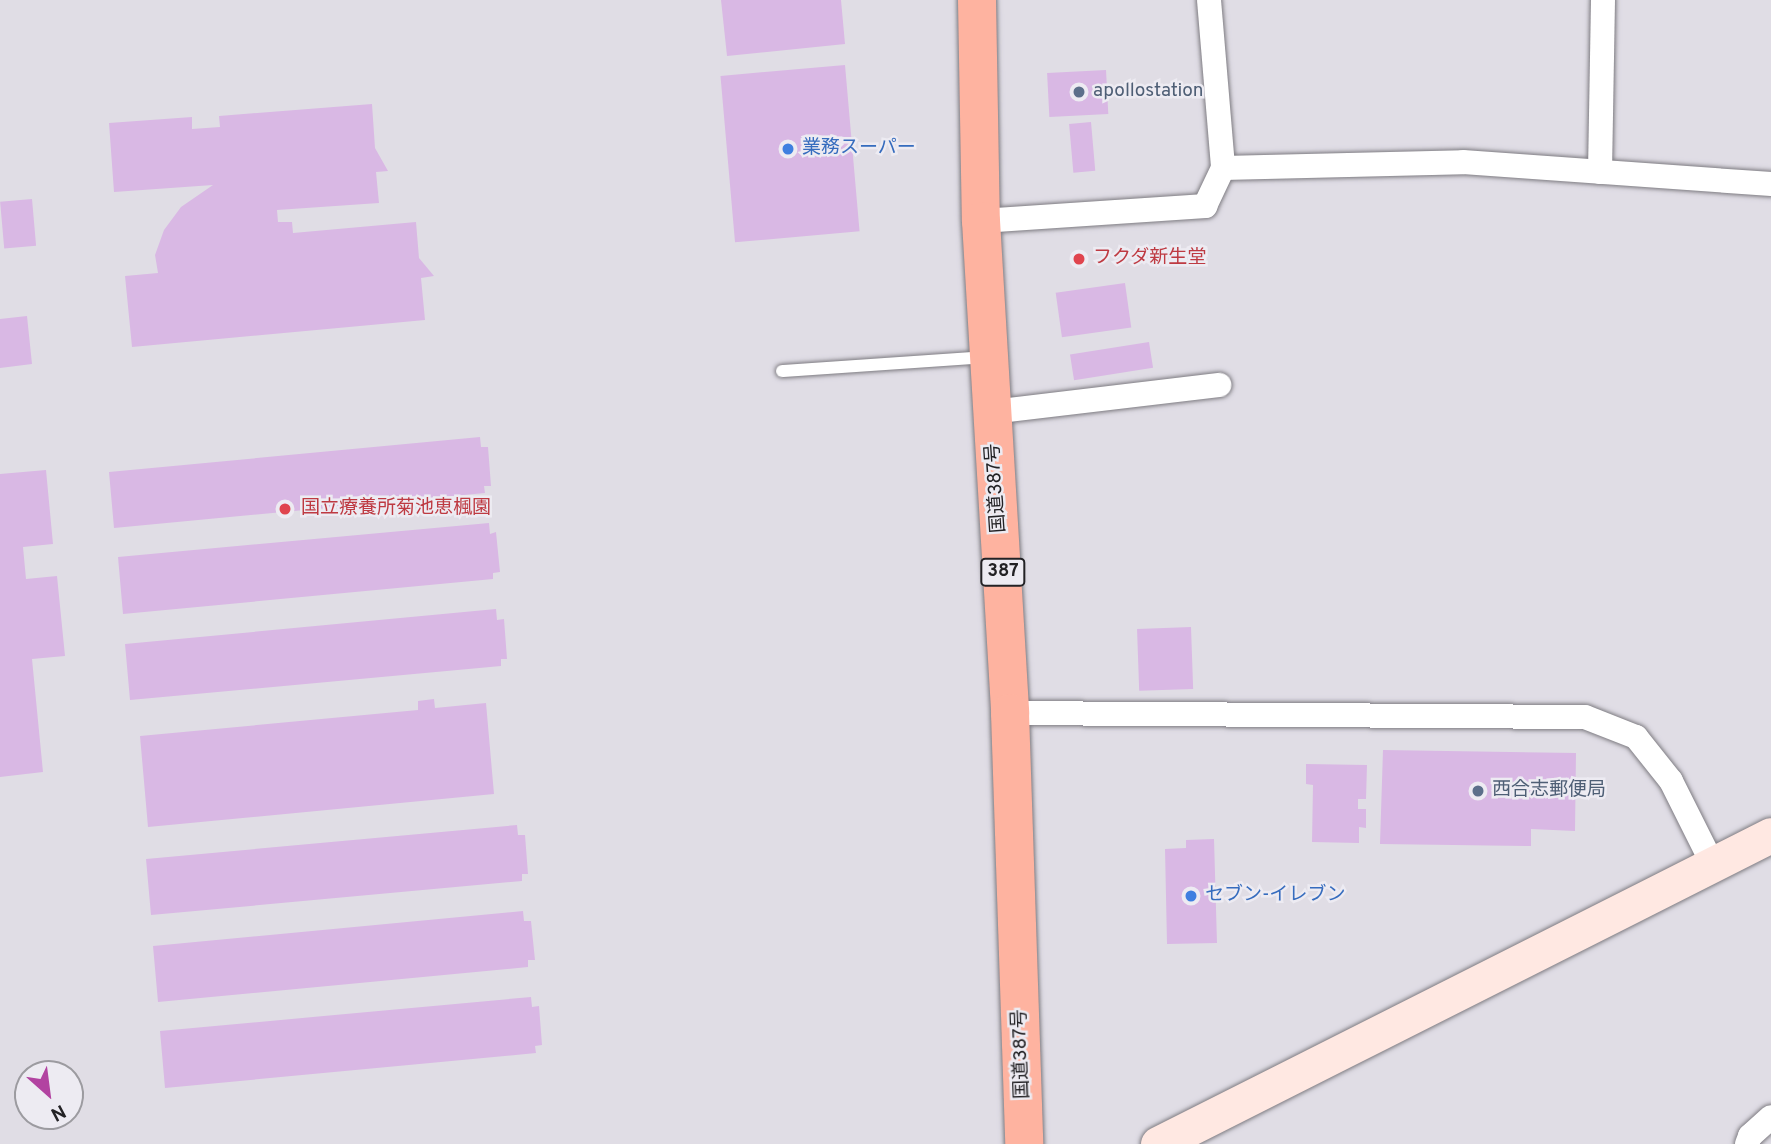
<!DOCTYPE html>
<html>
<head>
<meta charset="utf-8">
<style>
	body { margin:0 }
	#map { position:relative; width:1771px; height:1144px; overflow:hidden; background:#e0dde5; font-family:Overpass,"Noto Sans JP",sans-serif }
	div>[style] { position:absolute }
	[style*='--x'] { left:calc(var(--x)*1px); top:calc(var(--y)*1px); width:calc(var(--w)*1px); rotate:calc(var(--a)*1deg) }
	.building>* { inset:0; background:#d9b8e4; transform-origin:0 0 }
	.roads { filter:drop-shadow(0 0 2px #7e7c82) drop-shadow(0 0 2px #7e7c82) }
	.lane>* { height:12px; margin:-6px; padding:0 6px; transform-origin:6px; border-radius:6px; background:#fff }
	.street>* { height:24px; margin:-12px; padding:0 12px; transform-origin:12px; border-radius:12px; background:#fff }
	.secondary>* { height:35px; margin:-17.5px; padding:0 17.5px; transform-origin:17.5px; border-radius:17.5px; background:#ffe8e2 }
	.highway>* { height:38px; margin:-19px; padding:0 19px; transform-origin:19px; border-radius:19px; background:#feb3a0 }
	.dots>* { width:19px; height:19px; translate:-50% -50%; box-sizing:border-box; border:4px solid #edebf2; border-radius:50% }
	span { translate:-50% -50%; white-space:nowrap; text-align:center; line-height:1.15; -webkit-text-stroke:5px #edebf2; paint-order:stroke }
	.shield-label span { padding:2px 5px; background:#edebf2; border:2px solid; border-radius:5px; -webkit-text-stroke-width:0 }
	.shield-label { font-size:18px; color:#232225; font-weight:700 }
	.service-label { font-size:19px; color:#4e5e75 }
	.left { translate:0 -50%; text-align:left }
	.shop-label { font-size:19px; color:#366cbe }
	.health-label { font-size:19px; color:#be3a42 }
	.street-label { font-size:19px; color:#232225 }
	.north { position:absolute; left:14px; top:1060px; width:70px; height:70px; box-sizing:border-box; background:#edebf2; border:2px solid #9c9ba0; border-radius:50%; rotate:152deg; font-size:19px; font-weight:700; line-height:28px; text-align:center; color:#232225 }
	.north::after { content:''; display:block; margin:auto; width:24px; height:32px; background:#b243a1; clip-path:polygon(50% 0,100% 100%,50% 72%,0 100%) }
</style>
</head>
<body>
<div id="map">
	<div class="building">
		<i style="clip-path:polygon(721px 0,841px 0,845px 44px,727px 56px)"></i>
		<i style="left:845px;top:65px;width:167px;height:125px;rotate:85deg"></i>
		<i style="left:1106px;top:70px;width:44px;height:59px;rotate:87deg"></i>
		<i style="clip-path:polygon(372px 104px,375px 148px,388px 171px,376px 172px,379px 203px,277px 210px,278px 222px,292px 222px,293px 233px,416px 222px,419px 258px,434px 276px,421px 278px,425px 320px,132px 347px,125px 276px,158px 273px,155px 255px,164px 230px,181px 207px,213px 185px,114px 192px,109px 123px,192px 117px,192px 129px,220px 127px,219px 116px)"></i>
		<i style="left:1091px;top:122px;width:49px;height:22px;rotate:85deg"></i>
		<i style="left:32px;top:199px;width:47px;height:32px;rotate:85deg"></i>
		<i style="left:1125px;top:283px;width:45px;height:70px;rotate:82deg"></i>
		<i style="clip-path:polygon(27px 316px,32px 364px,0 368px,0 319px)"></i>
		<i style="left:1149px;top:342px;width:26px;height:80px;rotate:81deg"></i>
		<i style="clip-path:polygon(480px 437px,481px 447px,488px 447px,491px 486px,484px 486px,485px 493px,114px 528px,109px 472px)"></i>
		<i style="clip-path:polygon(46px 470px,53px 544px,23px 547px,26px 579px,57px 576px,65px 656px,32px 659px,43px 772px,0 777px,0 474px)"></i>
		<i style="clip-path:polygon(489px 523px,490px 534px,496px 532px,500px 572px,493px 573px,493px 579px,123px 614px,118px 557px)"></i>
		<i style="clip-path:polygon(496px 609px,497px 620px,504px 619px,507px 659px,501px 659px,501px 666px,130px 700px,125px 644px)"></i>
		<i style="left:1191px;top:627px;width:62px;height:54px;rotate:88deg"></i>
		<i style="clip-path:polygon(434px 699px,435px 708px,486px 703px,494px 794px,148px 827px,140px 736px,418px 710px,418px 701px)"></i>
		<i style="clip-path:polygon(1383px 750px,1576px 753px,1575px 831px,1531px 829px,1531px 846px,1380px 844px)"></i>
		<i style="clip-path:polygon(1306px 764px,1367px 765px,1366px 799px,1358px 799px,1358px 809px,1366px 809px,1366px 828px,1359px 827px,1359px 843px,1312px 842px,1313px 785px,1306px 784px)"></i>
		<i style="clip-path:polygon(517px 825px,518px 835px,525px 835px,528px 874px,522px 874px,522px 881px,151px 915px,146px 859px)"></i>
		<i style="clip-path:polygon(1214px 839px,1217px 943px,1167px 944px,1165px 849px,1186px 848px,1186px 840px)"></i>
		<i style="clip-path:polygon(523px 911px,524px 921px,531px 921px,535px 960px,528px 960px,528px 967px,158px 1002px,153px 946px)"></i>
		<i style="clip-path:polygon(531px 997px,532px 1007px,539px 1006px,542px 1045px,535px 1046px,536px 1053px,165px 1088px,160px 1031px)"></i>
	</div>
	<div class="roads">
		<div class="lane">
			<i style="--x:782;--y:371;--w:203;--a:-3.9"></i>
		</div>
		<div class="street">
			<i style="--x:1209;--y:0;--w:169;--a:85.2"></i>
			<i style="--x:1600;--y:172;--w:172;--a:-89"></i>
			<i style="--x:981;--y:221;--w:225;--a:-3.8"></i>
			<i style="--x:1205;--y:206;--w:42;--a:-64.7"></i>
			<i style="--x:1223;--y:168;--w:240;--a:-1.4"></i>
			<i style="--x:1463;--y:162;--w:309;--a:4.1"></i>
			<i style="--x:992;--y:412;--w:229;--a:-6.8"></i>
			<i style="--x:1010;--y:713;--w:575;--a:0.4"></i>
			<i style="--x:1585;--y:717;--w:55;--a:21.4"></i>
			<i style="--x:1636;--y:737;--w:56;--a:51.5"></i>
			<i style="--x:1671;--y:781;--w:94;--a:63.4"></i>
			<i style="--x:1747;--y:1144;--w:9;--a:-69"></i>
			<i style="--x:1750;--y:1136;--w:28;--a:-42"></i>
		</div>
		<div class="secondary">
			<i style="--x:1158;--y:1144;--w:686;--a:-26.75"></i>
		</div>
		<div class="highway">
			<i style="--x:977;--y:0;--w:221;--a:89"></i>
			<i style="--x:981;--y:221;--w:493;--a:86.6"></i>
			<i style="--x:1010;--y:713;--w:431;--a:88.1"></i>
		</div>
	</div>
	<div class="dots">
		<i style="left:1079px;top:92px;background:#5c6f8a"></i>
		<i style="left:788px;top:149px;background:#3f7fe0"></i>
		<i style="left:1079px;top:259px;background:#e0444e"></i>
		<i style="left:285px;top:509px;background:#e0444e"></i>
		<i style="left:1478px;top:791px;background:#5c6f8a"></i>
		<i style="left:1191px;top:896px;background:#3f7fe0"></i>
	</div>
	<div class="shield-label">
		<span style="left:1003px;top:572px">387</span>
	</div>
	<div class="service-label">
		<span class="left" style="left:1093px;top:92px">apollostation</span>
		<span class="left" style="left:1492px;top:791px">西合志郵便局</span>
	</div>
	<div class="shop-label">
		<span class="left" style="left:802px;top:149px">業務スーパー</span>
		<span class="left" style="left:1205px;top:896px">セブン-イレブン</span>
	</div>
	<div class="health-label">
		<span class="left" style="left:1093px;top:259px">フクダ新生堂</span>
		<span class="left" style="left:301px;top:509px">国立療養所菊池恵楓園</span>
	</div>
	<div class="street-label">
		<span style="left:997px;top:488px;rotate:-94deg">国道387号</span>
		<span style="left:1022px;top:1054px;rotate:-92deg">国道387号</span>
	</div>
	<div class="north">N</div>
</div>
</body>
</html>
